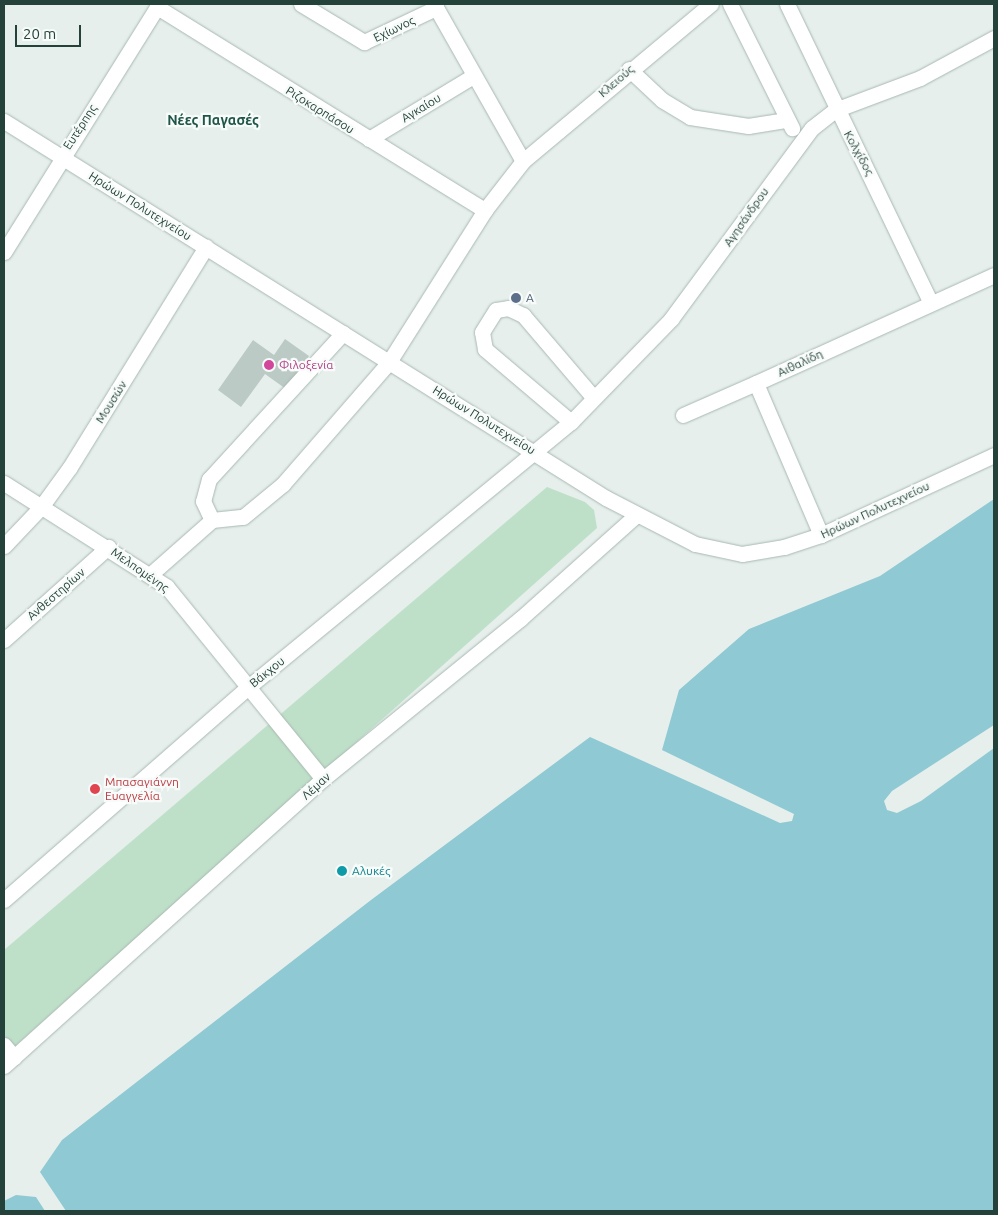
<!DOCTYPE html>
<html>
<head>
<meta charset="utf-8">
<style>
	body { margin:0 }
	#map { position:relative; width:998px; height:1215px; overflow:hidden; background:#e6efeb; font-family:Ubuntu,sans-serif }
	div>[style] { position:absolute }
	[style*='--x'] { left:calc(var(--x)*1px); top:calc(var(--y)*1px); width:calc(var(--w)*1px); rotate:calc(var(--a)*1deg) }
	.green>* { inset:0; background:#bfe0c8 }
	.water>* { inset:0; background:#8ec9d4 }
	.pier>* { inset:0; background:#e6efeb }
	.building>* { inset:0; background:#bbcac4 }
	.roads { filter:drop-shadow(0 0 1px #a8b8b2) drop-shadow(0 0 1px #a8b8b2) }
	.minor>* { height:15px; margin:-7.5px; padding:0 7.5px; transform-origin:7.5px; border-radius:7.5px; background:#fff }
	.dots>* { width:14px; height:14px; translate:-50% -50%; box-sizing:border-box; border:2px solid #f7fbf9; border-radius:50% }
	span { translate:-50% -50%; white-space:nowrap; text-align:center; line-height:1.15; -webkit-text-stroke:4.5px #f7fbf9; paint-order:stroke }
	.street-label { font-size:12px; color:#24423a }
	.service-label { font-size:12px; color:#4e5e75 }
	.left { translate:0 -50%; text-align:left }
	.hotel-label { font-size:12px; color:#b23c85 }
	.health-label { font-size:12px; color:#be3a42 }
	.culture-label { font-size:12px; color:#0d838f }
	.neighbourhood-label { font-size:14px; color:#1f5548; font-weight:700 }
	.frame { position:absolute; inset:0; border:5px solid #24423a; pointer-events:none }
	.scale { position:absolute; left:15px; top:25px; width:66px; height:22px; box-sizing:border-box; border:2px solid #24423a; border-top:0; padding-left:6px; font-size:15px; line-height:18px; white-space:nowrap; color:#24423a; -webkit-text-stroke:4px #f7fbf9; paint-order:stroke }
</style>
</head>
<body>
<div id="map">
	<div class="green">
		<i style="clip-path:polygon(547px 487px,585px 502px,594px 510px,597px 528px,4px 1056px,4px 950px)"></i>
	</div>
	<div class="water">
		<i style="clip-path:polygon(994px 499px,994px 1211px,66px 1211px,40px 1172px,62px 1140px,371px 900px,590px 737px,780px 823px,792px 821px,794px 814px,662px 750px,679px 690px,749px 629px,880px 576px)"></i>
		<i style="clip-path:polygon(16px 1195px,36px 1197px,45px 1211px,4px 1211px,4px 1201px)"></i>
	</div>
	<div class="pier">
		<i style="clip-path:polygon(994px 725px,994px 748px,921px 801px,897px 813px,887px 810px,884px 801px,892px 791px)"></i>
	</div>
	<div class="building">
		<i style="clip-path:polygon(285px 339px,309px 356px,286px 389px,265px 374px,241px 407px,218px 390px,253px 340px,274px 355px)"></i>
	</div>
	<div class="roads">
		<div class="minor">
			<i style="--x:301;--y:4;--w:74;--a:31.1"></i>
			<i style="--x:364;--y:42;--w:80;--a:-25.3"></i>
			<i style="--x:434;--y:4;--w:180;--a:60.5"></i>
			<i style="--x:730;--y:4;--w:139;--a:63.4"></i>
			<i style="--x:787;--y:4;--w:332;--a:64.3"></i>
			<i style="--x:157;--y:7;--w:386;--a:31.8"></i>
			<i style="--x:629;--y:69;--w:45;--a:43.2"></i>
			<i style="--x:662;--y:100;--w:33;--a:31"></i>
			<i style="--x:690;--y:117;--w:59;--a:8.8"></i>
			<i style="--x:748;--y:126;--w:39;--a:-9"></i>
			<i style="--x:4;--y:121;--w:710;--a:32.06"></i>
			<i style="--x:606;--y:498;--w:100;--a:27.3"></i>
			<i style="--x:695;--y:544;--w:48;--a:12"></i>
			<i style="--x:742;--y:554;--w:43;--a:-9.5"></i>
			<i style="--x:784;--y:547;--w:39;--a:-18"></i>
			<i style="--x:821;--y:535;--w:191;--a:-24.8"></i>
			<i style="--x:369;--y:139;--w:122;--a:-31.2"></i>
			<i style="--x:4;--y:252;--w:292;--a:-58"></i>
			<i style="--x:343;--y:333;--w:198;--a:132.5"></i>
			<i style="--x:209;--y:479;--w:23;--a:105"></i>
			<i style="--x:203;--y:501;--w:21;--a:65"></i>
			<i style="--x:212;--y:520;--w:31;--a:-6"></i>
			<i style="--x:243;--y:517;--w:52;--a:-39.5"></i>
			<i style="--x:283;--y:484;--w:162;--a:-49"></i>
			<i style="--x:389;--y:362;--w:180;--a:-57.7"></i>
			<i style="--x:485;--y:210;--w:62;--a:-52.2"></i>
			<i style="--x:523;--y:161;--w:245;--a:-39.9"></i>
			<i style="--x:683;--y:415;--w:80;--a:-23.7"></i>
			<i style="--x:571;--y:422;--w:113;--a:-139.7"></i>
			<i style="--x:485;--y:349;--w:17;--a:-100"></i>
			<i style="--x:482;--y:332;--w:26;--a:-58"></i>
			<i style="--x:496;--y:310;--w:12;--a:-9"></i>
			<i style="--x:508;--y:308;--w:17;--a:25"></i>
			<i style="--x:523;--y:315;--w:109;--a:49.5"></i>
			<i style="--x:4;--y:483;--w:193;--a:32.5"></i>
			<i style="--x:167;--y:587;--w:247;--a:50.9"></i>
			<i style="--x:821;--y:535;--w:165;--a:-113.2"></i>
			<i style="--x:756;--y:383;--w:261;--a:-24.4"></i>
			<i style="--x:4;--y:546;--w:54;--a:-46.5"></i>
			<i style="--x:41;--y:507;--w:49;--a:-54.1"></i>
			<i style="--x:70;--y:467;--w:259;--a:-58.3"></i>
			<i style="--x:151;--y:574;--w:81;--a:-41.5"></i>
			<i style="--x:4;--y:640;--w:140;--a:-41.8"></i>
			<i style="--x:4;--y:900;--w:322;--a:-41.1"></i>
			<i style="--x:247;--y:688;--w:419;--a:-39.4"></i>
			<i style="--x:571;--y:422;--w:144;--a:-45.8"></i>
			<i style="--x:671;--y:319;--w:237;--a:-53.6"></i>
			<i style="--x:812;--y:128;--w:29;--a:-38"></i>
			<i style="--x:835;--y:110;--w:91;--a:-20.6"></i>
			<i style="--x:920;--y:78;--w:84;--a:-28.4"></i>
			<i style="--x:4;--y:1045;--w:16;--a:50"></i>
			<i style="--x:4;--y:1066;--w:429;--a:-42"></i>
			<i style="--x:323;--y:779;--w:254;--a:-39.1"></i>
			<i style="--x:520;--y:619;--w:154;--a:-41.8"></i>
		</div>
	</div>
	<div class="dots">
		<i style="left:516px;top:298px;background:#5c6f8a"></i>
		<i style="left:269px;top:365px;background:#d1479c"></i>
		<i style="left:95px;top:789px;background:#e0444e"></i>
		<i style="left:342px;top:871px;background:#0f9aa8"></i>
	</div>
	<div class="street-label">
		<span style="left:394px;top:29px;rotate:-26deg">Εχίωνος</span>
		<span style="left:616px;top:81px;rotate:-41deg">Κλειούς</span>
		<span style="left:421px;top:108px;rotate:-31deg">Αγκαίου</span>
		<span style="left:320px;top:110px;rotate:32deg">Ριζοκαρπάσου</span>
		<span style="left:80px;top:127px;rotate:-57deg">Ευτέρπης</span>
		<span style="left:859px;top:153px;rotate:61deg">Κολχίδος</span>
		<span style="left:140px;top:206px;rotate:32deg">Ηρώων Πολυτεχνείου</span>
		<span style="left:746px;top:217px;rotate:-55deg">Αγησάνδρου</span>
		<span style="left:800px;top:363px;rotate:-25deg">Αιθαλίδη</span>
		<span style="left:111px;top:402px;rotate:-58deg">Μουσών</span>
		<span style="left:484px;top:420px;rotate:32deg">Ηρώων Πολυτεχνείου</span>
		<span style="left:875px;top:510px;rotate:-25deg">Ηρώων Πολυτεχνείου</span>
		<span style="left:140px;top:570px;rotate:35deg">Μελπομένης</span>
		<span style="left:56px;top:594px;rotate:-41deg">Ανθεστηρίων</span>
		<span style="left:267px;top:672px;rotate:-39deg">Βάκχου</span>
		<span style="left:316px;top:786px;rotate:-42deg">Λέμαν</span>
	</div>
	<div class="service-label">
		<span class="left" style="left:526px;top:298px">Α</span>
	</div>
	<div class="hotel-label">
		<span class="left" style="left:279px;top:365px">Φιλοξενία</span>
	</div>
	<div class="health-label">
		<span class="left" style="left:105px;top:789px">Μπασαγιάννη<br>Ευαγγελία</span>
	</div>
	<div class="culture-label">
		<span class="left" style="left:352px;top:871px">Αλυκές</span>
	</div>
	<div class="neighbourhood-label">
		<span style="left:213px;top:120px">Νέες Παγασές</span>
	</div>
	<div class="frame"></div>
	<div class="scale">20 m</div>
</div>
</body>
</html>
